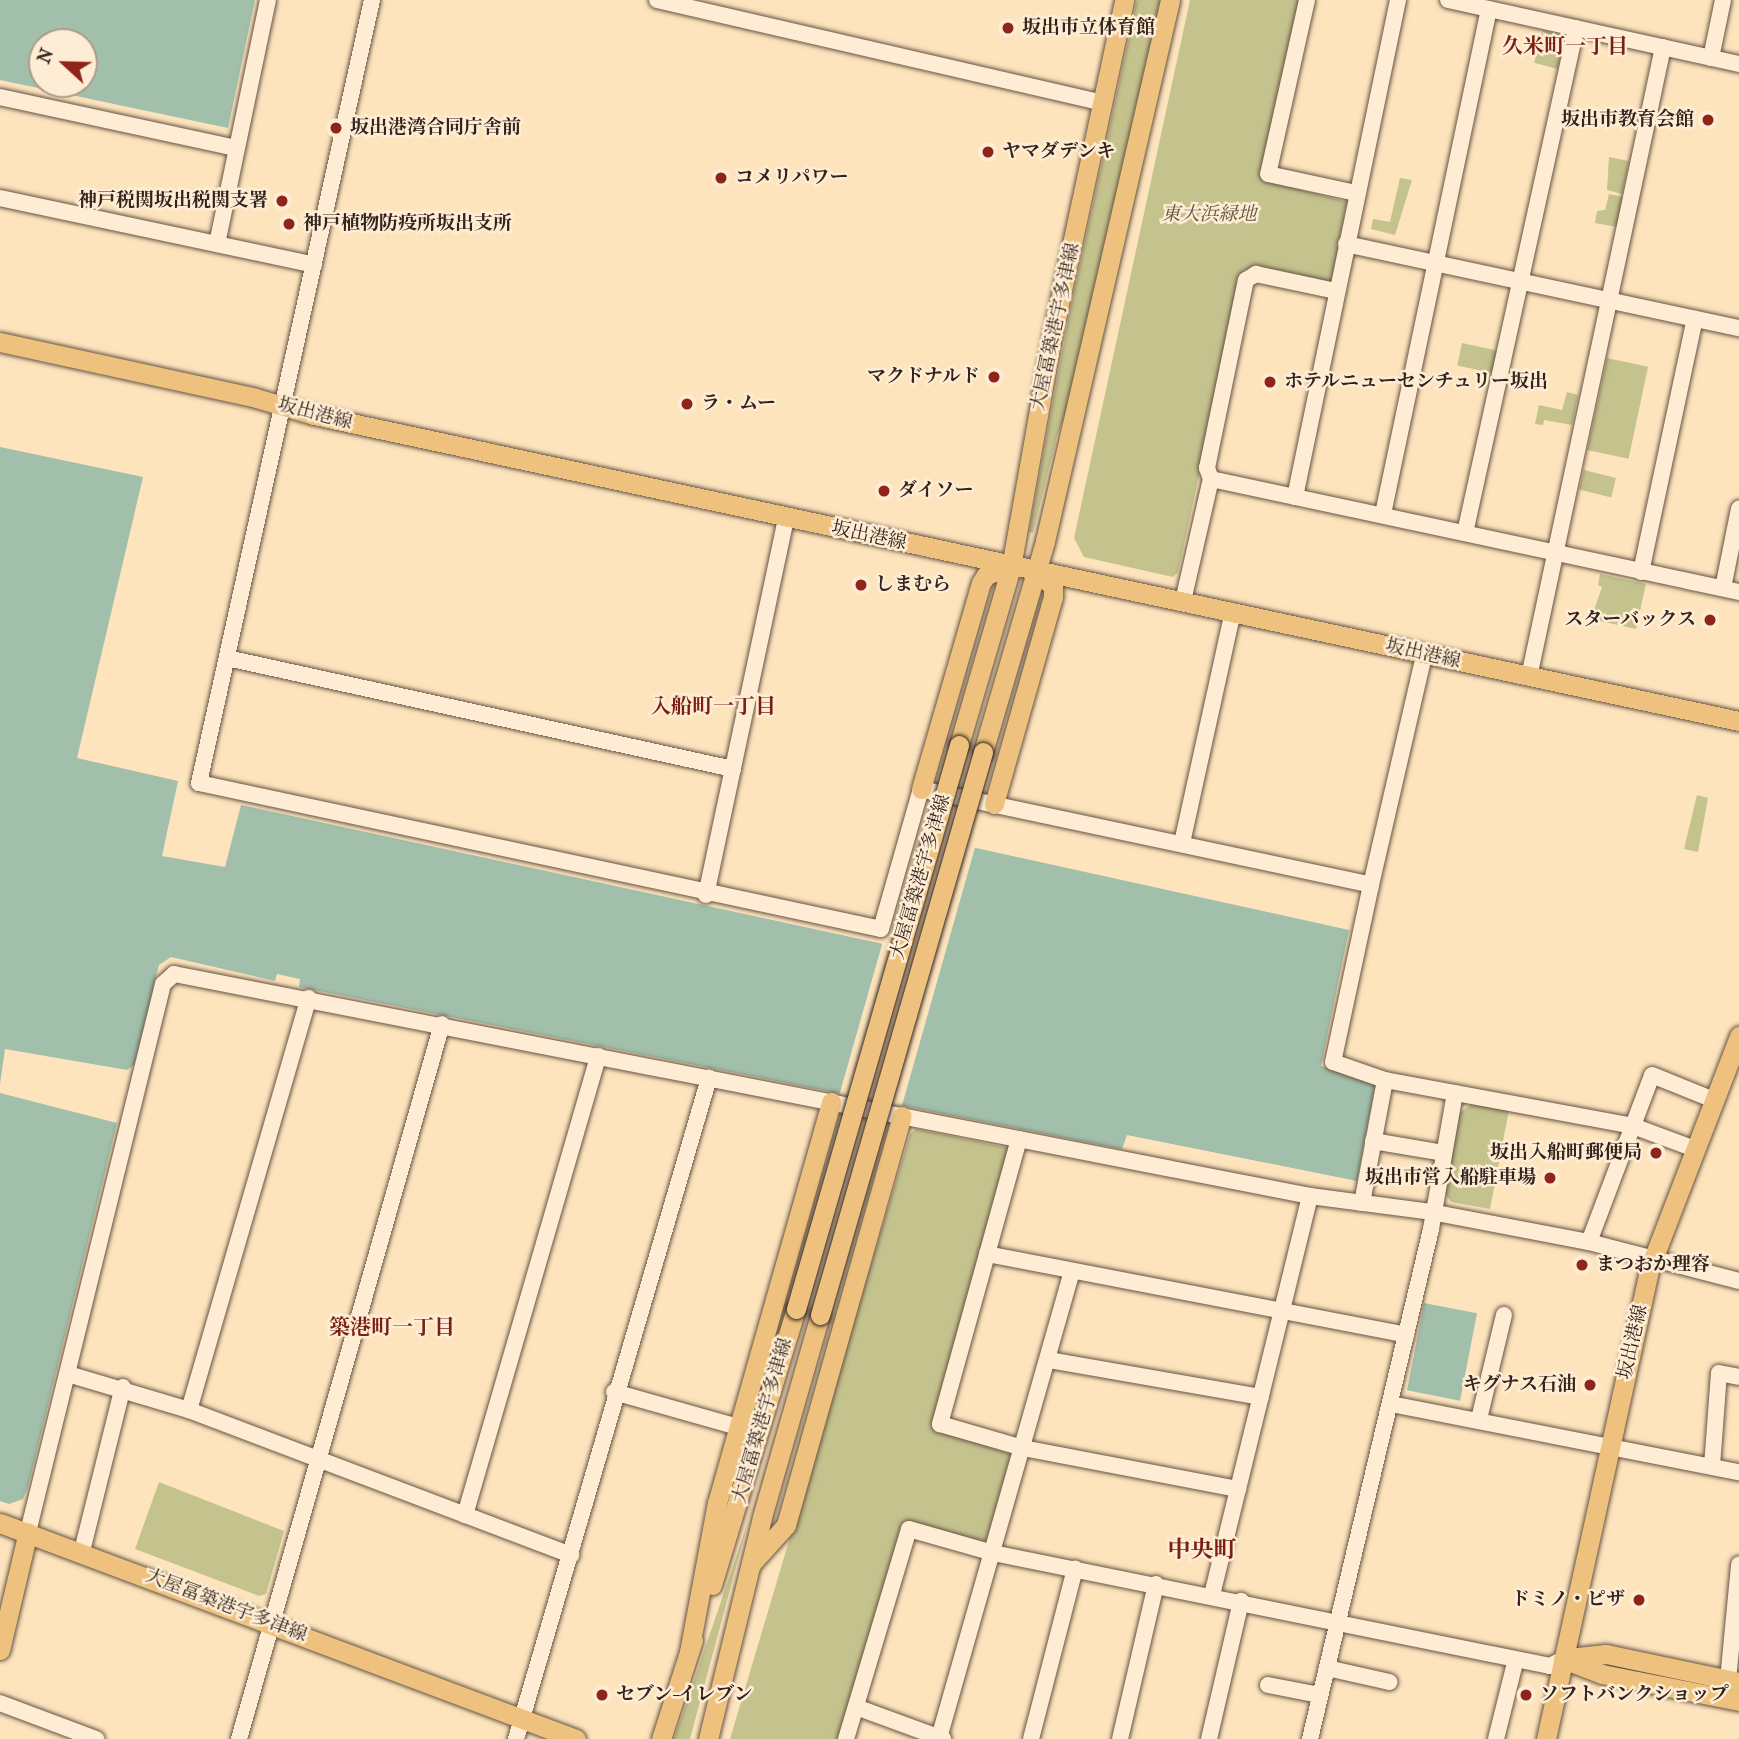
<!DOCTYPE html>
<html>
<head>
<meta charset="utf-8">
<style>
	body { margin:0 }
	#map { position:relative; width:1739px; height:1739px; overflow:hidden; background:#fde4bd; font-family:"IM FELL French Canon","Noto Serif JP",serif }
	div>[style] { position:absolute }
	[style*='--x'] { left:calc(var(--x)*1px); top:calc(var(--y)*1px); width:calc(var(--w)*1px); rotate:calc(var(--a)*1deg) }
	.green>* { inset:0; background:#c4c28d; transform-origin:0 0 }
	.water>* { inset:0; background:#a1bfab; transform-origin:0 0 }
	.pier>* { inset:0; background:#fde4bd }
	.roads { filter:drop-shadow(0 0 2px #655344) drop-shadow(0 0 2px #655344) }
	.minor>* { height:16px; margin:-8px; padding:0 8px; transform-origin:8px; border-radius:8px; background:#feedd4 }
	.major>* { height:19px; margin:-9.5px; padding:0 9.5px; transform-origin:9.5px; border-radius:9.5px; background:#eec27e }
	.bridges { filter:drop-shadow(0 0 2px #32231c) drop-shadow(0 0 2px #32231c) }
	.major-bridge>* { height:19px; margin:-9.5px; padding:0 9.5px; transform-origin:9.5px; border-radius:9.5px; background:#eec27e }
	.dots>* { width:19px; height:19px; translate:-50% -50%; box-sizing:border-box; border:4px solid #feedd4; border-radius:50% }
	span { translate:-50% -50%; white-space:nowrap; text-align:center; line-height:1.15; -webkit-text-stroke:5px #feedd4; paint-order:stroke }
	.poi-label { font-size:19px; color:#32231c; font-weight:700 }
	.left { translate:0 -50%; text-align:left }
	.right { translate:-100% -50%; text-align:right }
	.park-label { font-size:19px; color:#5e533e; font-style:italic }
	.street-label { font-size:19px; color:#32231c }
	.neighbourhood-label { font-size:21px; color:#7a1f14; font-weight:700 }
	.quarter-label { font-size:23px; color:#7a1f14; font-weight:700 }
	.north { position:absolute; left:28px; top:28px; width:70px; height:70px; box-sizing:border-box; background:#feedd4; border:2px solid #ac9c8a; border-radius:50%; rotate:292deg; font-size:19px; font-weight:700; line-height:28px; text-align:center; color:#32231c }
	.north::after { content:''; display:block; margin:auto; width:24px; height:32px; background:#8f2418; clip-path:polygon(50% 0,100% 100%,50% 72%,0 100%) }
</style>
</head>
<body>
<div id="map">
	<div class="green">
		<i style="clip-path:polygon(1137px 0,1162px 0,1073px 396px,1057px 436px,1033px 533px,1029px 532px,1068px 321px)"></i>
		<i style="clip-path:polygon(1190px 0,1302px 0,1264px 180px,1347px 202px,1332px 280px,1326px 284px,1244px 269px,1178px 572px,1173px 577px,1084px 557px,1074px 538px)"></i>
		<i style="left:1543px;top:30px;width:24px;height:34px;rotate:15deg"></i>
		<i style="clip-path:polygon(1609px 157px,1629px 161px,1622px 194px,1607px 190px)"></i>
		<i style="clip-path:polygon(1400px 178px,1412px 180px,1395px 235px,1371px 229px,1373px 219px,1390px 222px)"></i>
		<i style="clip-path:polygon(1609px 194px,1623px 197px,1617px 227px,1595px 223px,1597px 211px,1605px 210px)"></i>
		<i style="left:1462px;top:343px;width:38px;height:23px;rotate:12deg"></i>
		<i style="left:1607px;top:358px;width:42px;height:94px;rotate:12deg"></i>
		<i style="clip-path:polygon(1567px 392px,1578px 395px,1572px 425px,1544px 420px,1543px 425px,1535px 424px,1539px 405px,1562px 410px)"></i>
		<i style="left:1584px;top:470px;width:33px;height:20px;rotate:14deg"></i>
		<i style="clip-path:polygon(1600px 574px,1646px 584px,1636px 629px,1591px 619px,1602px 587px,1598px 585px)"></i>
		<i style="clip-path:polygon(1697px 795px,1708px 798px,1698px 852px,1684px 849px)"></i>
		<i style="clip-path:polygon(1473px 1103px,1509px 1110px,1490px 1209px,1451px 1202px,1444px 1192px,1458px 1114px)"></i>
		<i style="clip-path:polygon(916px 1129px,1009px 1148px,931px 1427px,1011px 1454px,987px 1539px,981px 1542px,904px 1521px,840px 1739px,730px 1739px,910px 1134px)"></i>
		<i style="clip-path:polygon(159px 1482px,284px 1531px,266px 1594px,259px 1596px,135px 1549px)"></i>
		<i style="clip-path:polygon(748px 1522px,690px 1739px,674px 1739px,685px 1707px)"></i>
	</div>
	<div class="water">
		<i style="clip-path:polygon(evenodd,0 0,255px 0,228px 128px,0 80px,0 0,42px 42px,84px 42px,84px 84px,42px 84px,42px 42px)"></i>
		<i style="clip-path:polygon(0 447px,143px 477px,77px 758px,178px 781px,162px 856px,225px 867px,241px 805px,943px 957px,952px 926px,940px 840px,1349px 930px,1321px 1066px,1376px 1081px,1357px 1181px,1127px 1135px,1122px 1149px,299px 987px,300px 979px,277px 974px,275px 981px,171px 957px,159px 965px,134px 1065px,127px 1070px,5px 1049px,0 1084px)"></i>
		<i style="clip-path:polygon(0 1093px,117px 1123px,28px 1487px,23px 1499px,9px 1504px,0 1501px)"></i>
		<i style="left:1424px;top:1303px;width:54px;height:89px;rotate:11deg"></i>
	</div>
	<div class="pier">
		<i style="clip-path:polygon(940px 836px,976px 844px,901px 1109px,839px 1096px,883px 941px,941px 953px,948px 929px,916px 922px)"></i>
	</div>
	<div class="roads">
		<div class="minor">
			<i style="--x:372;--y:0;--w:802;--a:102.46"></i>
			<i style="--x:199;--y:783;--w:697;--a:12.08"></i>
			<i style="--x:881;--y:929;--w:146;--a:-74.1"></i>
			<i style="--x:921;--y:789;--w:460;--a:12"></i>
			<i style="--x:1371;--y:885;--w:236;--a:-77"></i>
			<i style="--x:657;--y:0;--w:458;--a:13"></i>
			<i style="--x:1307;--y:0;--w:178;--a:102.6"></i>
			<i style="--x:1268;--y:174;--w:90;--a:12.2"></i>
			<i style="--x:1448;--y:0;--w:298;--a:12.4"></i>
			<i style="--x:1711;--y:58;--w:59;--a:-78.3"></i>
			<i style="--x:0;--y:97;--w:241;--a:12.2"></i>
			<i style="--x:0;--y:198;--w:321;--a:12"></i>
			<i style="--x:217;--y:244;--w:249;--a:-78.2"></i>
			<i style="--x:1346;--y:244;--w:402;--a:12.1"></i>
			<i style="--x:1211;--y:479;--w:540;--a:12.08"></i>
			<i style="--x:1295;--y:497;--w:508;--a:-78.29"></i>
			<i style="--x:1383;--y:514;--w:516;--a:-78.15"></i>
			<i style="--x:1465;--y:533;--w:517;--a:-77.6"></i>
			<i style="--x:1641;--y:572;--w:259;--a:-78"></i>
			<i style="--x:1723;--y:588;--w:81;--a:-78.6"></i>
			<i style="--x:1183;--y:601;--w:125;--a:-77.1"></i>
			<i style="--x:1211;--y:479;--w:12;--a:-110"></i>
			<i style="--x:1207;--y:468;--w:192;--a:-78.3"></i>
			<i style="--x:1246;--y:280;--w:12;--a:-31"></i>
			<i style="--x:1256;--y:274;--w:82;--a:12"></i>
			<i style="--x:227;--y:658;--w:518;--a:12.37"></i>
			<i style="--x:1529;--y:677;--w:644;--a:-77.99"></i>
			<i style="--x:1182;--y:843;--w:237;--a:-77.6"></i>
			<i style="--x:1371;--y:885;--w:181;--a:102.1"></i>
			<i style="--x:1333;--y:1062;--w:55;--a:19.1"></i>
			<i style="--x:1385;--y:1080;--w:252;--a:10.5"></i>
			<i style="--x:1633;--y:1126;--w:66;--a:20.4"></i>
			<i style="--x:706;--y:895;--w:385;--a:-78"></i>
			<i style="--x:1019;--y:1139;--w:296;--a:105.5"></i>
			<i style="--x:940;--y:1424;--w:86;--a:16.1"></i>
			<i style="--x:1023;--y:1448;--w:219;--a:10.8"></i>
			<i style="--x:1373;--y:1141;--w:71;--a:9.7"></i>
			<i style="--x:1362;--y:1203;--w:125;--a:-79.4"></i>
			<i style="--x:1589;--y:1242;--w:178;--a:-69.3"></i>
			<i style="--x:1652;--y:1075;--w:67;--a:22"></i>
			<i style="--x:987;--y:1254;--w:427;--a:10.9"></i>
			<i style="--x:1049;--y:1360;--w:215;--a:9.9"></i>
			<i style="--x:68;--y:1374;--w:126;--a:16.6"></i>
			<i style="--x:189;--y:1410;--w:409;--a:20.8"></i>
			<i style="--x:614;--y:1392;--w:129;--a:15.8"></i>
			<i style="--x:1391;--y:1404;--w:355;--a:11.1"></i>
			<i style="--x:189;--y:1410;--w:429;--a:-73.8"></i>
			<i style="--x:1479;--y:1419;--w:107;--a:-76.5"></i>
			<i style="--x:1712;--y:1466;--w:93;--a:-85.7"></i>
			<i style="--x:1719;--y:1373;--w:20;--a:11"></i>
			<i style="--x:465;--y:1515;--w:478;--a:-73.8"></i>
			<i style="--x:28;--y:1532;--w:564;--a:-76.16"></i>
			<i style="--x:163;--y:984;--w:15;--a:-42"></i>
			<i style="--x:174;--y:974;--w:1157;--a:11.06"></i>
			<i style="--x:1310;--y:1196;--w:122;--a:7.5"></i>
			<i style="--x:1431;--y:1212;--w:161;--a:10.8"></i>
			<i style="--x:1589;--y:1242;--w:155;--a:14.6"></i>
			<i style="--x:82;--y:1551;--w:169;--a:-76"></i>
			<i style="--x:1212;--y:1595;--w:411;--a:-76.2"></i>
			<i style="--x:1327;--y:1668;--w:64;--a:12.7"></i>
			<i style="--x:1728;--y:1680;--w:116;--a:-84.5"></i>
			<i style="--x:1268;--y:1685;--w:53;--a:10.9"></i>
			<i style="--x:0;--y:1703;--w:103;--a:20.6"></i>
			<i style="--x:856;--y:1707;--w:93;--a:20.2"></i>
			<i style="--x:939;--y:1738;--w:485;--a:-74.1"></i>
			<i style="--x:239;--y:1739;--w:743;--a:-74.15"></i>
			<i style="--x:516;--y:1739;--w:689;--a:-73.72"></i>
			<i style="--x:846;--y:1739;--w:219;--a:-73.3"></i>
			<i style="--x:909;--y:1529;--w:87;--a:15.9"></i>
			<i style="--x:993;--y:1553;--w:568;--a:11.47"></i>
			<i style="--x:1550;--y:1666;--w:15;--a:-28"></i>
			<i style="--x:1031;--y:1739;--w:176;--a:-75.5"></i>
			<i style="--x:1120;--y:1739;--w:159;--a:-76.9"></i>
			<i style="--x:1209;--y:1739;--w:142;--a:-76.9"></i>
			<i style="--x:1310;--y:1739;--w:524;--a:-76.65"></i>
			<i style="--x:1431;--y:1229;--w:138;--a:-80"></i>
			<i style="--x:1496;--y:1739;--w:82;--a:-76"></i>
		</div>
		<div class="major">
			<i style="--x:0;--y:342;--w:262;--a:12.3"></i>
			<i style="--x:256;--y:398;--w:60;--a:16.3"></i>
			<i style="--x:314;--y:415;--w:1457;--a:12.12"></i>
			<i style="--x:959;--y:745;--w:185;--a:-73.7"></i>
			<i style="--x:1011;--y:567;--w:234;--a:-79.9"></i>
			<i style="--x:1052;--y:337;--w:345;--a:-77.9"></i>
			<i style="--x:983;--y:752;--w:220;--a:-73.6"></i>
			<i style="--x:1045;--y:541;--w:555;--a:-76.99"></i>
			<i style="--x:921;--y:789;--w:215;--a:-73.8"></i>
			<i style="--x:981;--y:583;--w:9;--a:-58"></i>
			<i style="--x:986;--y:575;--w:25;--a:-18"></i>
			<i style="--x:994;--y:804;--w:215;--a:-74.1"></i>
			<i style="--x:1053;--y:597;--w:11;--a:-90"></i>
			<i style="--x:1053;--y:586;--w:21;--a:-139"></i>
			<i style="--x:0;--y:1523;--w:615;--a:20.56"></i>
			<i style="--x:751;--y:1564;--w:52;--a:-48.1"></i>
			<i style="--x:786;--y:1525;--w:425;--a:-74.2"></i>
			<i style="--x:712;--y:1585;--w:288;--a:-73.1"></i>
			<i style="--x:0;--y:1650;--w:121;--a:-76.7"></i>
			<i style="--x:689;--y:1652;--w:152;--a:-79.4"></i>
			<i style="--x:717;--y:1503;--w:417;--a:-74.1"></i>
			<i style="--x:1568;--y:1658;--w:38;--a:-6"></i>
			<i style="--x:1606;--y:1654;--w:136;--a:11.9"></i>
			<i style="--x:1563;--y:1659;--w:42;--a:21"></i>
			<i style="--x:1602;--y:1674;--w:140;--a:11.1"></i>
			<i style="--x:661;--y:1739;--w:104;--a:-72.1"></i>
			<i style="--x:708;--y:1739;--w:228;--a:-76.3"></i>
			<i style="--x:762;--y:1517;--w:210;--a:-74"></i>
			<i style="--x:1546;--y:1739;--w:483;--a:-77.6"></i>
			<i style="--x:1650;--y:1267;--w:248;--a:-68.9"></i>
		</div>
	</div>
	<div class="bridges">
		<div class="major-bridge">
			<i style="--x:796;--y:1309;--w:587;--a:-73.88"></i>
			<i style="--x:820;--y:1315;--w:586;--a:-73.85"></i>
		</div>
	</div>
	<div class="dots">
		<i style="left:1008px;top:28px;background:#8f2418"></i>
		<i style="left:1708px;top:120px;background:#8f2418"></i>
		<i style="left:336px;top:128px;background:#8f2418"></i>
		<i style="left:988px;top:152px;background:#8f2418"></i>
		<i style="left:721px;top:178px;background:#8f2418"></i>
		<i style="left:282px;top:201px;background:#8f2418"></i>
		<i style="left:289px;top:224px;background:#8f2418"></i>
		<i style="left:994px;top:377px;background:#8f2418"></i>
		<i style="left:1270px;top:382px;background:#8f2418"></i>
		<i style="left:687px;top:404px;background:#8f2418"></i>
		<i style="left:884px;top:491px;background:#8f2418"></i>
		<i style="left:861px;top:585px;background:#8f2418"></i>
		<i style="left:1710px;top:620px;background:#8f2418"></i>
		<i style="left:1656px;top:1153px;background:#8f2418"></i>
		<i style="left:1550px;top:1178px;background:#8f2418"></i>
		<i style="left:1582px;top:1265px;background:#8f2418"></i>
		<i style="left:1590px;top:1385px;background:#8f2418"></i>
		<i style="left:1639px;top:1600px;background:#8f2418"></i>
		<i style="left:602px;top:1695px;background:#8f2418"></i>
		<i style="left:1526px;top:1695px;background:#8f2418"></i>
	</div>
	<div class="poi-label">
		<span class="left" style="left:1022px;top:28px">坂出市立体育館</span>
		<span class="right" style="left:1694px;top:120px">坂出市教育会館</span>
		<span class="left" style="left:350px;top:128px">坂出港湾合同庁舎前</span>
		<span class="left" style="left:1002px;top:152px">ヤマダデンキ</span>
		<span class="left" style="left:735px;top:178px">コメリパワー</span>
		<span class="right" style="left:268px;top:201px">神戸税関坂出税関支署</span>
		<span class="left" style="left:303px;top:224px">神戸植物防疫所坂出支所</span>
		<span class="right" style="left:980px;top:377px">マクドナルド</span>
		<span class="left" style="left:1284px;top:382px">ホテルニューセンチュリー坂出</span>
		<span class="left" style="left:701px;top:404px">ラ・ムー</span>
		<span class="left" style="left:898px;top:491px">ダイソー</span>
		<span class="left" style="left:875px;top:585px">しまむら</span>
		<span class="right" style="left:1696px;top:620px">スターバックス</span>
		<span class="right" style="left:1642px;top:1153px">坂出入船町郵便局</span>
		<span class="right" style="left:1536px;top:1178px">坂出市営入船駐車場</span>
		<span class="left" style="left:1596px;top:1265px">まつおか理容</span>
		<span class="right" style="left:1576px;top:1385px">キグナス石油</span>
		<span class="right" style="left:1625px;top:1600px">ドミノ・ピザ</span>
		<span class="left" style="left:616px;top:1695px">セブン-イレブン</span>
		<span class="left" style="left:1540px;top:1695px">ソフトバンクショップ</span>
	</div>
	<div class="park-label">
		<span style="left:1209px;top:215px">東大浜緑地</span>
	</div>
	<div class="street-label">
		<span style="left:1056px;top:327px;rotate:-78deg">大屋冨築港宇多津線</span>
		<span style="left:315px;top:414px;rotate:15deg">坂出港線</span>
		<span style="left:869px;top:536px;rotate:12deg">坂出港線</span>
		<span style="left:1423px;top:654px;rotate:13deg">坂出港線</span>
		<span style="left:921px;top:877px;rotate:-74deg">大屋冨築港宇多津線</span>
		<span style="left:1633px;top:1342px;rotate:-77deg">坂出港線</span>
		<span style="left:763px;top:1421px;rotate:-74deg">大屋冨築港宇多津線</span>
		<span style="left:226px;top:1606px;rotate:21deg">大屋冨築港宇多津線</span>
	</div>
	<div class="neighbourhood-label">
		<span style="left:1565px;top:46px">久米町一丁目</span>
		<span style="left:713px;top:706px">入船町一丁目</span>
		<span style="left:392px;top:1327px">築港町一丁目</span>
	</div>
	<div class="quarter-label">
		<span style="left:1202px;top:1550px">中央町</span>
	</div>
	<div class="north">N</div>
</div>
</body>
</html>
